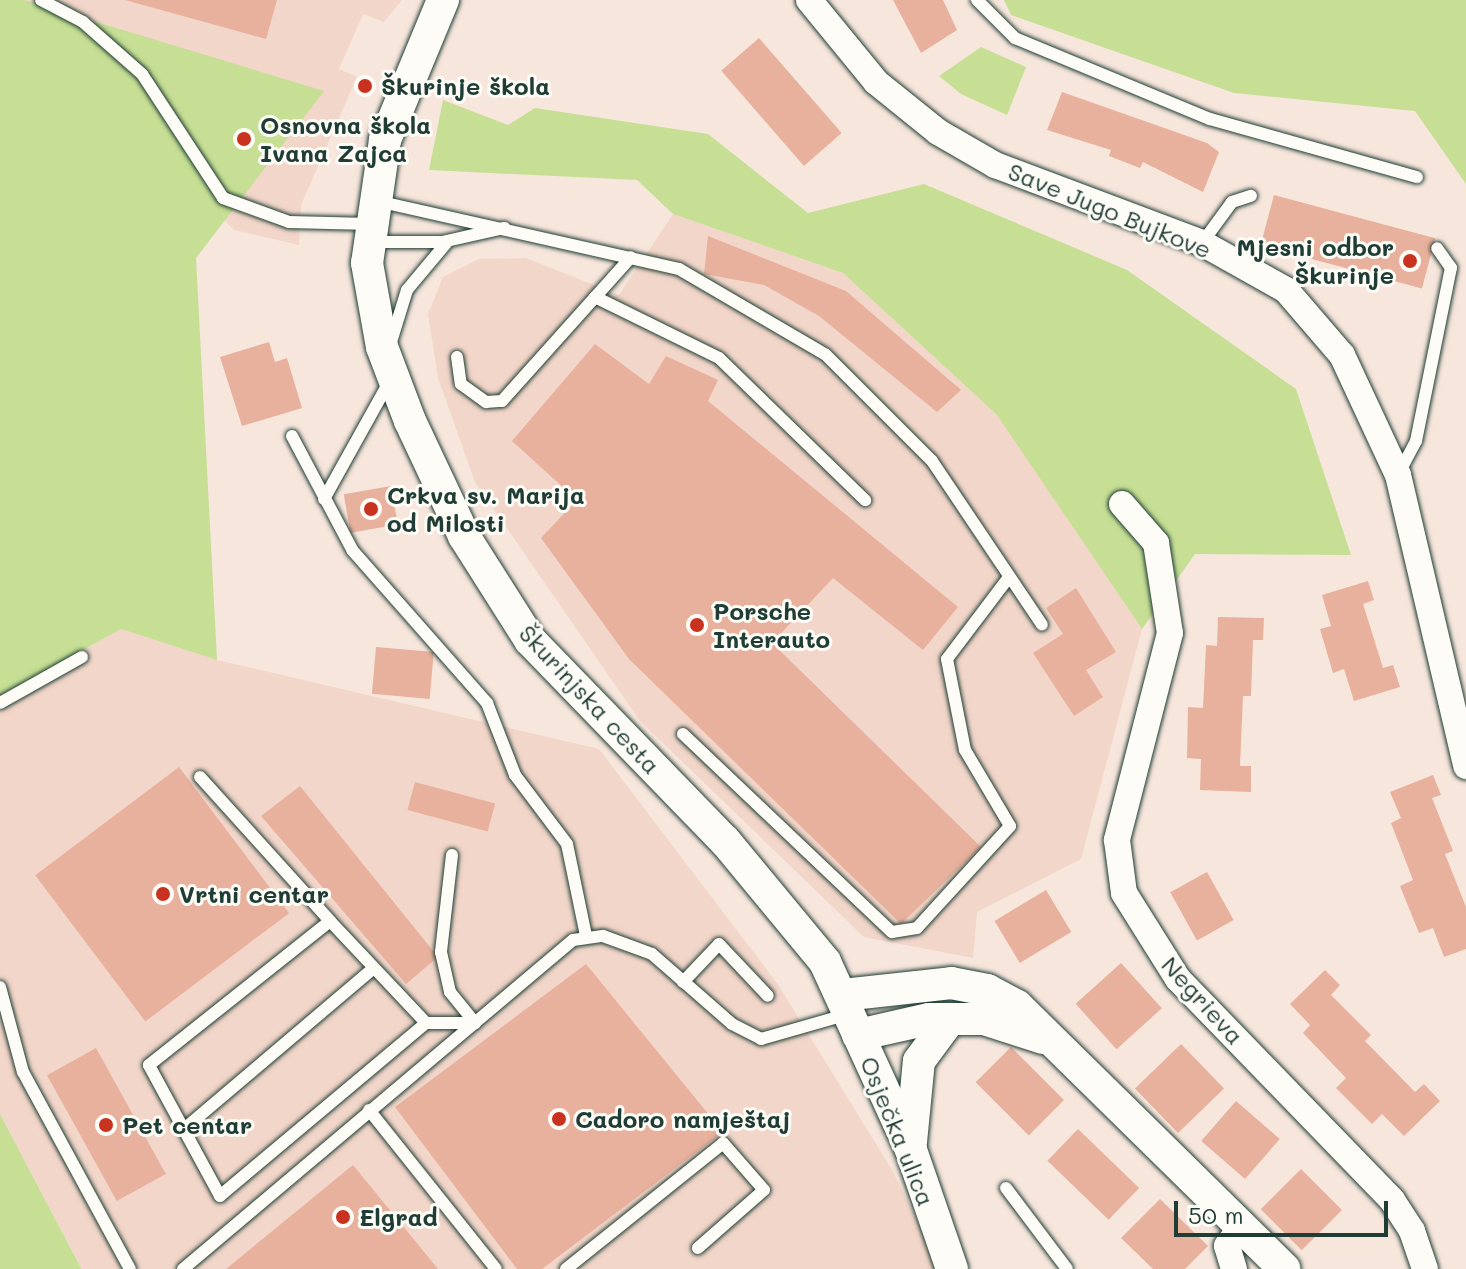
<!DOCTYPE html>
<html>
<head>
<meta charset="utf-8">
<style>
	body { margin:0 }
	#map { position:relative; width:1466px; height:1269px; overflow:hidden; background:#f7e6dc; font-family:Mali,sans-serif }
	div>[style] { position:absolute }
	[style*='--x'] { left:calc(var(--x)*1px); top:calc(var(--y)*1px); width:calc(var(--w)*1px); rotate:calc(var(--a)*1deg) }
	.built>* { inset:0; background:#f2d6c9 }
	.green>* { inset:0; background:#c6df95 }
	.building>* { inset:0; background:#e8b19d; transform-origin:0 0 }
	.roads { filter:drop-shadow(0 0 2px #1f3d34) drop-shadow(0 0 2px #1f3d34) }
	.service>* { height:12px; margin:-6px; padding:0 6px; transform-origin:6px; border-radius:6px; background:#fdfcf7 }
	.minor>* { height:26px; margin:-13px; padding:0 13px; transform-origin:13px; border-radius:13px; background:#fdfcf7 }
	.tertiary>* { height:32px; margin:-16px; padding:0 16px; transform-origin:16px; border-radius:16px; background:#fdfcf7 }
	.dots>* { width:22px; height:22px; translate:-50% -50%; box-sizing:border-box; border:4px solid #fdfcf7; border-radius:50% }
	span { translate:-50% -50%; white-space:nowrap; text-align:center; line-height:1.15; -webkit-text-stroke:6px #fdfcf7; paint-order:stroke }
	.poi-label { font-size:24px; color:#1f3d34; font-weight:700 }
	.left { translate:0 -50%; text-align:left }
	.right { translate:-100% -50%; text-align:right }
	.street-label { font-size:24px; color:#1f3d34 }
	.scale { position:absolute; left:1174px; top:1201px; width:214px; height:36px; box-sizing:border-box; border:4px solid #1f3d34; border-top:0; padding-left:10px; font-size:24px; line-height:28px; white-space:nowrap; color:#1f3d34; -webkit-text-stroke:6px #fdfcf7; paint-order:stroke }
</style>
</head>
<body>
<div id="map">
	<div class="built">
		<i style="clip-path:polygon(0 0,402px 0,384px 22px,363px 14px,339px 69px,357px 77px,301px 205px,299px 245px,234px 230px)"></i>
		<i style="clip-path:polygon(673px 214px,843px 273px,1001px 419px,1142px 629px,1081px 859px,977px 912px,973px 958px,864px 937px,640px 721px,475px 482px,438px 378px,428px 314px,443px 277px,479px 259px,526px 258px,619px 295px)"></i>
		<i style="clip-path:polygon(121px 629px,217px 660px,599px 749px,777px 983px,892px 1170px,941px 1269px,82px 1269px,0 1114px,0 696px)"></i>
	</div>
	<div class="green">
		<i style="clip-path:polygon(0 0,24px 0,324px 91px,196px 258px,217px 660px,121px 629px,0 696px)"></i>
		<i style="clip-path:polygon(1004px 0,1466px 0,1466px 184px,1415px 111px,1234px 93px,1011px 15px)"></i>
		<i style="clip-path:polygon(981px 47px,1026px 67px,1007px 115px,961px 94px,939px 76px)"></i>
		<i style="clip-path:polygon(443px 100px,508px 125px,535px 108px,708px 134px,808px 213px,924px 184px,1127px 270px,1296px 389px,1351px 555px,1195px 554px,1142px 629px,997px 415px,843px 273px,673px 214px,637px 180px,429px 170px)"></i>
		<i style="clip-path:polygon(0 1114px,80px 1266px,82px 1269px,0 1269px)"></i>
	</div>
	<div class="building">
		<i style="clip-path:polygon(125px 0,277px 0,266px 39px)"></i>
		<i style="clip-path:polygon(893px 0,943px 0,957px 30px,921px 53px)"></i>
		<i style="left:759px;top:38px;width:126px;height:50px;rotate:49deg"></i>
		<i style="clip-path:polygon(1062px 92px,1207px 143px,1219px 152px,1203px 192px,1143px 162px,1140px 168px,1109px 156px,1111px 150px,1047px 130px)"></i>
		<i style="left:1274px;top:195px;width:167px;height:52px;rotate:15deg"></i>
		<i style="clip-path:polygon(708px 236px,846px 291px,961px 390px,937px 412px,819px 316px,764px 285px,704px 274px)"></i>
		<i style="clip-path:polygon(269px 342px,275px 362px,287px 358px,302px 408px,242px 426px,220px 357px)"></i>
		<i style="clip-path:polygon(595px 344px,649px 384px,666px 356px,718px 380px,708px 401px,958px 607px,923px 650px,833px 578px,772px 643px,981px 847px,901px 924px,629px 659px,541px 538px,577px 500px,512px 441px)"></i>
		<i style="left:391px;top:486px;width:39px;height:48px;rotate:80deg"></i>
		<i style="clip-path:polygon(1368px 581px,1374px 600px,1363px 604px,1383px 668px,1393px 665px,1400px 687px,1354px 701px,1344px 669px,1333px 673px,1320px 629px,1331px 626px,1322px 595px)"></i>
		<i style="clip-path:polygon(1076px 588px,1116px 652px,1086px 670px,1103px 697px,1074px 716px,1033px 653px,1063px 634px,1046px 608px)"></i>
		<i style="clip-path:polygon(1218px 617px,1264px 618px,1263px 640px,1253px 640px,1251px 696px,1243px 696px,1240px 766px,1251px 766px,1251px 792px,1200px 790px,1201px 759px,1187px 758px,1188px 707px,1203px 708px,1206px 645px,1217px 646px)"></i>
		<i style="left:376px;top:647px;width:58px;height:47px;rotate:5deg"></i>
		<i style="left:179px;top:767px;width:183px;height:180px;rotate:53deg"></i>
		<i style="clip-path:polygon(1433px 775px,1441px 795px,1432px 798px,1453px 851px,1445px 854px,1466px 907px,1466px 949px,1444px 957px,1433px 928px,1419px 933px,1400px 886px,1413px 880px,1391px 823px,1401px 818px,1390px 792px)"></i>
		<i style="left:415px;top:782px;width:83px;height:29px;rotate:15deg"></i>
		<i style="clip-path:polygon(300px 786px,438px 957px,406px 984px,261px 816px)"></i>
		<i style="left:1207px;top:872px;width:55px;height:42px;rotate:61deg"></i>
		<i style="left:1046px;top:890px;width:49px;height:60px;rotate:59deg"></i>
		<i style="left:1121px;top:963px;width:61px;height:61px;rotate:48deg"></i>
		<i style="clip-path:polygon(586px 964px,723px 1132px,542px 1269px,517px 1269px,395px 1107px)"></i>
		<i style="clip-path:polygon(1325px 970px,1340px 985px,1331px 995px,1371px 1035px,1365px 1041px,1415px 1092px,1424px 1084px,1440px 1101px,1404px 1136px,1382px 1114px,1372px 1124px,1336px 1088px,1346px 1078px,1303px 1033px,1310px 1025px,1290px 1004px)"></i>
		<i style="left:1181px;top:1044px;width:62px;height:64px;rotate:46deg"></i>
		<i style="left:1011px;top:1047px;width:75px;height:50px;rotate:45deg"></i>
		<i style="left:96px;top:1048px;width:144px;height:56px;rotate:61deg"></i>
		<i style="left:1236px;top:1101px;width:58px;height:53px;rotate:41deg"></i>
		<i style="left:1078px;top:1129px;width:85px;height:44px;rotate:44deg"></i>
		<i style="clip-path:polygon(353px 1165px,438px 1269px,226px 1269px)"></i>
		<i style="left:1301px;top:1169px;width:58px;height:57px;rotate:45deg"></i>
		<i style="clip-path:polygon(1160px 1199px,1208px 1246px,1185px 1269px,1153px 1269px,1121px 1238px)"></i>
	</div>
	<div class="roads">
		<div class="service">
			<i style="--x:41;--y:0;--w:47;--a:27.6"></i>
			<i style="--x:83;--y:22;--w:79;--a:41.4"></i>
			<i style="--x:142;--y:74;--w:148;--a:56.8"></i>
			<i style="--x:223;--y:198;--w:70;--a:20"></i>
			<i style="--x:289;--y:222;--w:81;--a:1.4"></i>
			<i style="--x:977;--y:0;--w:54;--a:45"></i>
			<i style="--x:1015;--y:38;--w:211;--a:22.6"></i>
			<i style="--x:1210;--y:119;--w:215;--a:15.7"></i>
			<i style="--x:377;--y:201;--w:310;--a:12.7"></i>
			<i style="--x:679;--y:269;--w:170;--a:30.3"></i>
			<i style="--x:826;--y:355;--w:150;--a:45"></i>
			<i style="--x:932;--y:461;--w:197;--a:56.1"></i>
			<i style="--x:369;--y:242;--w:73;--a:0"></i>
			<i style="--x:442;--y:242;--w:64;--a:-12.7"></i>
			<i style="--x:1202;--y:243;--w:51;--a:-53.8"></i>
			<i style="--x:1232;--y:202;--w:20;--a:-18"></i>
			<i style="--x:595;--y:297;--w:138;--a:26.2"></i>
			<i style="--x:719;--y:358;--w:204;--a:44.2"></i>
			<i style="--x:391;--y:342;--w:54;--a:-72.9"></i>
			<i style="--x:407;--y:290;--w:64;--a:-50.1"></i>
			<i style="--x:457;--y:357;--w:27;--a:82"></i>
			<i style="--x:461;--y:384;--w:31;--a:36"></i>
			<i style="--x:486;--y:402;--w:16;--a:-4"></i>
			<i style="--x:502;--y:401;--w:193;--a:-48.1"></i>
			<i style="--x:292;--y:436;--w:130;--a:62.1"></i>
			<i style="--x:353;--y:551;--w:203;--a:48.6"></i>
			<i style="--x:487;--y:703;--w:77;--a:68.7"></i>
			<i style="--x:515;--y:775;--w:86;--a:53"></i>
			<i style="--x:567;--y:844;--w:94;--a:78.3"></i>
			<i style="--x:1399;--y:473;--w:36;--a:-62"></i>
			<i style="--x:1416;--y:441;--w:177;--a:-78.6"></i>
			<i style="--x:1451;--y:268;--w:24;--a:-125"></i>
			<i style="--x:324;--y:499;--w:134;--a:-60.9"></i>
			<i style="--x:0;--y:703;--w:94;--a:-29.3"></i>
			<i style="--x:683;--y:734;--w:288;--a:43.5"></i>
			<i style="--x:892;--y:932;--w:25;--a:-9"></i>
			<i style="--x:917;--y:928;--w:138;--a:-47.6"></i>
			<i style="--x:1010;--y:826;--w:88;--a:-120.6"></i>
			<i style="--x:965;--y:750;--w:93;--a:-101.2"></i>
			<i style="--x:947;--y:659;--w:103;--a:-52.9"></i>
			<i style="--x:200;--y:777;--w:194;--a:47.9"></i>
			<i style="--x:452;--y:855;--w:98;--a:96.5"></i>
			<i style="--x:441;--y:952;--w:41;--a:77.3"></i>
			<i style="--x:450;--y:992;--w:40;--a:51"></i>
			<i style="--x:683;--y:982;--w:52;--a:-46.5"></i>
			<i style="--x:719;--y:944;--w:71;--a:46.7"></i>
			<i style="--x:0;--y:987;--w:88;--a:74.9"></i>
			<i style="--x:23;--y:1072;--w:224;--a:61.5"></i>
			<i style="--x:426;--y:1023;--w:269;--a:140"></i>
			<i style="--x:220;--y:1196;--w:149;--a:-118.5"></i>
			<i style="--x:149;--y:1065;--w:231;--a:-38.5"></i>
			<i style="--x:330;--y:921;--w:140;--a:46.7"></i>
			<i style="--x:426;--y:1023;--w:49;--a:0"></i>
			<i style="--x:369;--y:1110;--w:203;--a:51.4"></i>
			<i style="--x:184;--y:1129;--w:249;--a:-40.3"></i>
			<i style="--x:1006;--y:1188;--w:101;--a:53"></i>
			<i style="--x:183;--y:1269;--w:510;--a:-40.15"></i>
			<i style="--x:573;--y:940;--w:30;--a:-8"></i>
			<i style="--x:603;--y:936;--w:52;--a:20.2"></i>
			<i style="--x:652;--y:954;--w:106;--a:41.2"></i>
			<i style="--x:732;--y:1024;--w:33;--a:27"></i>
			<i style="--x:761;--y:1039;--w:91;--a:-16"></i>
			<i style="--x:566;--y:1269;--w:201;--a:-38.7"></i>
			<i style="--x:723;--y:1143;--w:62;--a:48.9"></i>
			<i style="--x:764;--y:1190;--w:88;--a:138.7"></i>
		</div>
		<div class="minor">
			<i style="--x:809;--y:0;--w:106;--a:50.7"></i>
			<i style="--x:876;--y:82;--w:80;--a:38.9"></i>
			<i style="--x:938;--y:132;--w:66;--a:30.1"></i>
			<i style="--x:995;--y:165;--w:221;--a:20.6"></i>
			<i style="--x:1202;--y:243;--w:96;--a:29.2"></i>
			<i style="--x:1286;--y:290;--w:86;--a:49.3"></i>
			<i style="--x:1342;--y:355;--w:132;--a:65"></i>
			<i style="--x:1398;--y:475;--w:299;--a:76.8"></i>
			<i style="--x:1122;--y:504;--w:52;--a:48.9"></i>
			<i style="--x:1156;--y:543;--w:91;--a:81.2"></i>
			<i style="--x:1170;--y:633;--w:214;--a:104.4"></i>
			<i style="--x:1117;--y:840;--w:53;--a:82.5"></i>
			<i style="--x:1124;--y:893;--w:102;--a:57.9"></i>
			<i style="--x:1178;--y:979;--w:308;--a:45.9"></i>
			<i style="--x:1392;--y:1200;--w:37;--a:57"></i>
			<i style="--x:1412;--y:1231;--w:40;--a:71.1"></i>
			<i style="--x:1234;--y:1269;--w:24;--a:-107"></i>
			<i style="--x:1227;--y:1246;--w:20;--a:-53"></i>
		</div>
		<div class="tertiary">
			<i style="--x:443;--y:0;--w:152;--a:112.5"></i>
			<i style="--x:385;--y:140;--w:124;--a:98.3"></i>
			<i style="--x:367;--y:263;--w:85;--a:79.9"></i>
			<i style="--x:382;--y:347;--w:79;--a:69.3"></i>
			<i style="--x:410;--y:421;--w:127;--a:64.8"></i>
			<i style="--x:464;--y:536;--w:123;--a:57.6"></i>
			<i style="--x:530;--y:640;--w:280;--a:45.9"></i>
			<i style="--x:725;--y:841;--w:157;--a:50.4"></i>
			<i style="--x:825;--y:962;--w:207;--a:65.4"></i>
			<i style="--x:911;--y:1150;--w:126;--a:71"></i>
			<i style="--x:843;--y:995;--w:109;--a:-6.3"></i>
			<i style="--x:951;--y:983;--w:37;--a:11"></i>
			<i style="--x:987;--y:990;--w:34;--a:28"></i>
			<i style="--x:1017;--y:1006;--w:375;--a:44.5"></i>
			<i style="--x:858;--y:1035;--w:73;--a:-12.7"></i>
			<i style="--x:929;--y:1019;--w:55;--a:0"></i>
			<i style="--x:984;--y:1019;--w:62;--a:17.9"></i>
			<i style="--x:911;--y:1142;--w:81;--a:-84.4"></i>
			<i style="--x:919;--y:1061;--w:52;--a:-53.6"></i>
		</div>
	</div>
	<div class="dots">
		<i style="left:365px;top:86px;background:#c8321e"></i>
		<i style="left:244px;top:139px;background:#c8321e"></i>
		<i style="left:1410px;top:261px;background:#c8321e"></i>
		<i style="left:371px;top:509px;background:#c8321e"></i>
		<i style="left:697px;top:625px;background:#c8321e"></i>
		<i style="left:163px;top:894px;background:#c8321e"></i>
		<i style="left:559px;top:1119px;background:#c8321e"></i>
		<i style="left:106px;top:1125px;background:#c8321e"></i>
		<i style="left:343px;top:1217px;background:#c8321e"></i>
	</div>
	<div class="poi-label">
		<span class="left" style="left:381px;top:86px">Škurinje škola</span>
		<span class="left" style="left:260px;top:139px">Osnovna škola<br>Ivana Zajca</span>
		<span class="right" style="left:1394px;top:261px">Mjesni odbor<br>Škurinje</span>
		<span class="left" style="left:387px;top:509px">Crkva sv. Marija<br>od Milosti</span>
		<span class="left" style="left:713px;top:625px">Porsche<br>Interauto</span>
		<span class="left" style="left:179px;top:894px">Vrtni centar</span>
		<span class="left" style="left:575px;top:1119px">Cadoro namještaj</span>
		<span class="left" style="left:122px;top:1125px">Pet centar</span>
		<span class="left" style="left:359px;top:1217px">Elgrad</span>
	</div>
	<div class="street-label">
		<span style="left:1110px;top:210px;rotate:22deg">Save Jugo Bujkove</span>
		<span style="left:590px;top:699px;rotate:47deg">Škurinjska cesta</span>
		<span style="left:1203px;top:1000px;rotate:48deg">Negrieva</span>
		<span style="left:898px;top:1131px;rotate:68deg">Osječka ulica</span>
	</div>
	<div class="scale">50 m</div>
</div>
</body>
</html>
